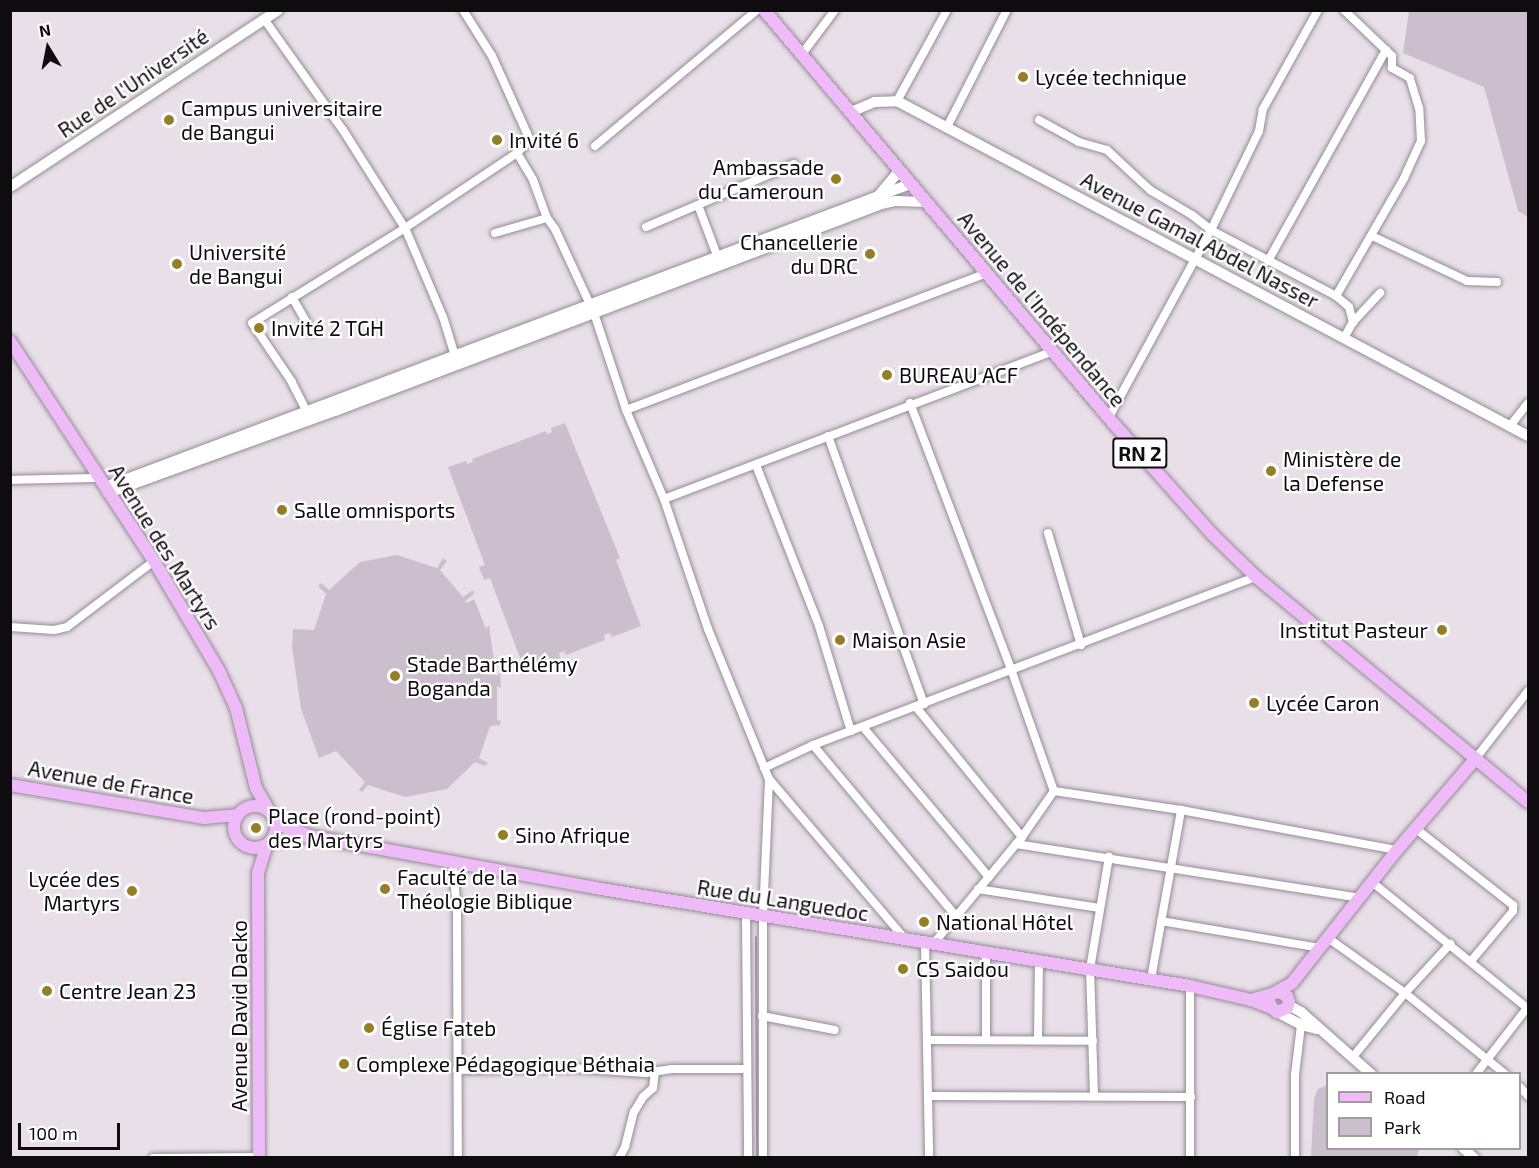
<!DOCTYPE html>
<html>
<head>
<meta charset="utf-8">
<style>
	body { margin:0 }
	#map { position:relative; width:1539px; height:1168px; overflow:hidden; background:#e8dfe9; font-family:"Exo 2",sans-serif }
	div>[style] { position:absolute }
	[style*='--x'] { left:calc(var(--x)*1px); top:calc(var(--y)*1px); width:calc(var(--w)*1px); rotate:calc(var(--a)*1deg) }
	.green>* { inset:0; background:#cbbfce }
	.stream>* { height:2px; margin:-1px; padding:0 1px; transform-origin:1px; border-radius:1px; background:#a793aa }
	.roads { filter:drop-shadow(0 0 2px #948c95) drop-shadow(0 0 2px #948c95) }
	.minor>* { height:8px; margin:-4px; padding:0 4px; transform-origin:4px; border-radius:4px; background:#fff }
	.tertiary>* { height:10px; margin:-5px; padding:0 5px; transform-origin:5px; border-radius:5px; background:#fff }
	.primary>* { height:12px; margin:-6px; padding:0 6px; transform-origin:6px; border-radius:6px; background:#eebbf8 }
	.primary>.ring { margin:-6px; padding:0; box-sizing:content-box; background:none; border:12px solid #eebbf8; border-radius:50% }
	.dots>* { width:16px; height:16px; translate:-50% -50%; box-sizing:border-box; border:3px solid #fff; border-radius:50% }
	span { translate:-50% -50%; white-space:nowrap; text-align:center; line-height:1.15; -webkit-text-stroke:4.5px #fff; paint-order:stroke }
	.shield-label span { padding:2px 4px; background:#fff; border:2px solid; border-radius:4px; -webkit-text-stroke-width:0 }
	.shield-label { font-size:20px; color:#0f0c10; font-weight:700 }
	.poi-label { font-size:21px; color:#0f0c10 }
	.left { translate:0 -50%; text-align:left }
	.right { translate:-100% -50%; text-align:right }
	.street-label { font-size:21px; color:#0f0c10 }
	.frame { position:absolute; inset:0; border:12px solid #0f0c10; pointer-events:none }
	.legend { position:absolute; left:1326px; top:1072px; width:195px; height:78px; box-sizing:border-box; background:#fff; border:2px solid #9f9e9f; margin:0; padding:8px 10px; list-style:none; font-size:18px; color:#0f0c10 }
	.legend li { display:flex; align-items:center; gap:12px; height:30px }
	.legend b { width:30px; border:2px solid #9f9e9f }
	.north { position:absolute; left:18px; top:18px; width:60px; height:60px; -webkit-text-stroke:4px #fff; paint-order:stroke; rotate:350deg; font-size:16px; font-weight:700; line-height:24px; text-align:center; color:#0f0c10 }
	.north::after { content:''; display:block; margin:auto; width:21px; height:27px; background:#0f0c10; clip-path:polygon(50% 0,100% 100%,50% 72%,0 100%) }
	.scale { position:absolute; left:18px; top:1123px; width:102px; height:27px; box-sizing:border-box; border:3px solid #0f0c10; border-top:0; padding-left:8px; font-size:18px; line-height:21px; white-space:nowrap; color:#0f0c10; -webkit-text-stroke:4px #fff; paint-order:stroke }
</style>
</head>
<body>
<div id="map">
	<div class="green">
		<i style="clip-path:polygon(1409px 11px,1528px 11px,1528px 217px,1518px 211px,1484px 87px,1403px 53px)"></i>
		<i style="clip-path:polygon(565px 423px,620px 558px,616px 560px,641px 626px,612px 637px,610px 633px,604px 635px,605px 640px,566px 655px,564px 651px,559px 653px,560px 658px,525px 671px,490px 578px,484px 580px,479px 567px,485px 565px,448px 467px,466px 461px,467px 464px,473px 462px,472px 459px,546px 431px,547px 434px,552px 432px,551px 428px)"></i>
		<i style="clip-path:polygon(397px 555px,437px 568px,443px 558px,447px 561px,440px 570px,463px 597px,473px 590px,474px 594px,465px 601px,467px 603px,474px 599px,486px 629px,489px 625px,496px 676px,500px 673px,501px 688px,497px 686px,497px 720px,501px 721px,500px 725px,490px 726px,479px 758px,488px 763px,485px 766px,475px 762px,447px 789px,405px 797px,368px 785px,362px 792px,359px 790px,365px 782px,336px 751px,319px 758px,301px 709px,292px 647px,293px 629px,314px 630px,326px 594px,318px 586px,321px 583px,329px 590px,360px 562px)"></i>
		<i style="clip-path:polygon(1327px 1085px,1328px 1148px,1419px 1149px,1417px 1157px,1311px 1157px,1314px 1098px,1318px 1089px)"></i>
	</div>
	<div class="stream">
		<i style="--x:756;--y:937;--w:221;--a:89.7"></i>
	</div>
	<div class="roads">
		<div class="minor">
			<i style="--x:264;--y:19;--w:136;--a:54.6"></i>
			<i style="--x:343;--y:130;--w:116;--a:57.7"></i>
			<i style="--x:405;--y:228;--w:97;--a:66.9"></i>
			<i style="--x:443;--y:317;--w:44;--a:72.8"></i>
			<i style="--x:802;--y:54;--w:55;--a:-53.1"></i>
			<i style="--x:897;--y:101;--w:104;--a:-61.2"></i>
			<i style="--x:1039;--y:120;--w:46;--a:28.8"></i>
			<i style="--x:1079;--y:142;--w:29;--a:16"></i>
			<i style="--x:1107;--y:150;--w:59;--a:42.9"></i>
			<i style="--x:1150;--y:190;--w:49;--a:30.8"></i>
			<i style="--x:1192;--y:215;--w:24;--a:38"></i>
			<i style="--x:1211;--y:230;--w:141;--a:27.8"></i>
			<i style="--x:1336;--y:296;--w:17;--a:40"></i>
			<i style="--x:1349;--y:307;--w:16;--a:75"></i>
			<i style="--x:947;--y:127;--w:131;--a:-62.9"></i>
			<i style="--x:595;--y:146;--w:212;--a:-40"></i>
			<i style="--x:517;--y:153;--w:31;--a:59"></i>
			<i style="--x:533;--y:180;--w:40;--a:69.8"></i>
			<i style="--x:547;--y:218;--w:14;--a:54"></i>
			<i style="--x:555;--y:229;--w:93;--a:65.1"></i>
			<i style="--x:594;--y:313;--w:102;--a:71.7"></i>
			<i style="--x:626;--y:410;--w:97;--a:66.9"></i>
			<i style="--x:664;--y:499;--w:137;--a:71.3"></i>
			<i style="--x:708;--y:629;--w:162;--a:67.9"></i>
			<i style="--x:769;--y:779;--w:210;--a:49.6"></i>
			<i style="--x:698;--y:205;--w:60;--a:69.4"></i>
			<i style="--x:646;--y:227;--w:161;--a:-23.1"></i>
			<i style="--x:495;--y:233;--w:54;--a:-16.1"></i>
			<i style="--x:1372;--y:236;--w:105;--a:25.3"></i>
			<i style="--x:1467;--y:281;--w:30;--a:2"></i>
			<i style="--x:1268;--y:261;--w:242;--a:-60.8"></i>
			<i style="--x:1336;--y:296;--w:136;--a:-60"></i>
			<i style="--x:1404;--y:178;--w:41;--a:-65.3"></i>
			<i style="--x:1421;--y:141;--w:33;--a:-93"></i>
			<i style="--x:1419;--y:108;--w:31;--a:-107"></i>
			<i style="--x:1410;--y:78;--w:21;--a:-151"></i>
			<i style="--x:1392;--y:68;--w:12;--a:-90"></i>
			<i style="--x:1392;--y:56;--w:66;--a:-136.2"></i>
			<i style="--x:292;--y:297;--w:40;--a:60.3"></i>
			<i style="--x:1344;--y:338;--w:18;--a:-61"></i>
			<i style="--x:1353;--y:322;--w:40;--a:-47"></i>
			<i style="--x:910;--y:403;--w:288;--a:69.2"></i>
			<i style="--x:1012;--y:672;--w:126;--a:70.6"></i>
			<i style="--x:626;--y:410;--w:386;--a:-20.8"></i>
			<i style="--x:309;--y:416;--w:38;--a:-117"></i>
			<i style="--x:292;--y:382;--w:71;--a:-124.1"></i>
			<i style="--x:252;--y:323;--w:180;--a:-31.8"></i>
			<i style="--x:405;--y:228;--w:135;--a:-33.8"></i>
			<i style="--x:517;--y:153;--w:18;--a:-45"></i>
			<i style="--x:530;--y:140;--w:92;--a:-114.3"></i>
			<i style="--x:492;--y:56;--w:54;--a:-122.2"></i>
			<i style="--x:1109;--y:417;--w:213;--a:-61.4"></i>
			<i style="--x:1211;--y:230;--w:110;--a:-64.1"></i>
			<i style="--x:1259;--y:131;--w:22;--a:-80"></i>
			<i style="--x:1263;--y:109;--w:113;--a:-60.9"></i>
			<i style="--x:1510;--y:426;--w:29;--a:-52"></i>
			<i style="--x:828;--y:436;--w:285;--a:70.3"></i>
			<i style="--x:756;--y:465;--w:173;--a:68.6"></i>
			<i style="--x:819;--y:626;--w:110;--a:73.1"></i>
			<i style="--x:10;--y:480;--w:90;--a:-1.3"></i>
			<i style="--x:664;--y:499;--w:416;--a:-20.8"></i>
			<i style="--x:1048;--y:533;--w:117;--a:73.6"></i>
			<i style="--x:10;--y:627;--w:44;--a:3.9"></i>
			<i style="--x:54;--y:630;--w:13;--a:-13"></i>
			<i style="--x:67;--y:627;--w:109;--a:-37.2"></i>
			<i style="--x:916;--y:707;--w:168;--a:50.8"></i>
			<i style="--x:863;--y:727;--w:196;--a:50"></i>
			<i style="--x:813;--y:745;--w:223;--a:50.1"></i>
			<i style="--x:1476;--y:758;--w:85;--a:-52.2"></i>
			<i style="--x:764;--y:768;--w:54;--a:-25.1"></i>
			<i style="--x:813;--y:745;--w:474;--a:-20.8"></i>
			<i style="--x:1054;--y:791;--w:128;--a:8.5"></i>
			<i style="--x:1181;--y:810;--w:220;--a:10.5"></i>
			<i style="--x:1415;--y:828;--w:125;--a:38.2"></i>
			<i style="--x:1513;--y:905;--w:6;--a:90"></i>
			<i style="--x:1513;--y:911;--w:65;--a:130"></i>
			<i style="--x:1016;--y:844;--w:349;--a:8.9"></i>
			<i style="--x:453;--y:863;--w:50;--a:85.4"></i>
			<i style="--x:457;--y:913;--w:245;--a:89.8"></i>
			<i style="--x:1372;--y:882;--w:201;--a:39.1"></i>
			<i style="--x:978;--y:889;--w:123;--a:8.9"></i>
			<i style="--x:746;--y:915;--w:243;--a:89.5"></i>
			<i style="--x:1161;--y:921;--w:161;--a:9.6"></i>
			<i style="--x:1328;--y:938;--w:95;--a:35.5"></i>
			<i style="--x:1405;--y:993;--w:129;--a:39"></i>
			<i style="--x:925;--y:942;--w:216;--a:88.9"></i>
			<i style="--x:934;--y:943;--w:138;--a:-50.3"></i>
			<i style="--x:1022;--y:837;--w:56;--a:-55.2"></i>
			<i style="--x:986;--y:951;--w:89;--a:90"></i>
			<i style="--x:1151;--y:979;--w:172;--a:-79.9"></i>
			<i style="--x:1190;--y:986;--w:172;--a:90"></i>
			<i style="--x:762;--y:1016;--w:74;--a:10.9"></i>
			<i style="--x:928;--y:1040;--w:165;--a:0.3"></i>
			<i style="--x:1038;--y:1040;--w:80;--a:-89.3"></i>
			<i style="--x:1352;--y:1058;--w:84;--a:-50.8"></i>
			<i style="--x:1405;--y:993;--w:67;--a:-47.4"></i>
			<i style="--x:457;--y:1070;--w:116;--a:-1"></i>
			<i style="--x:573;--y:1068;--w:73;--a:3.9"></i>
			<i style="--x:646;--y:1073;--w:26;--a:-9"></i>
			<i style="--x:672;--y:1069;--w:75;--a:0"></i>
			<i style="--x:1476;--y:1074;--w:83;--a:-52.3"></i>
			<i style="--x:1520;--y:1087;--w:12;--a:48"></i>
			<i style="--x:1094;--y:1095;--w:126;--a:-91.8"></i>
			<i style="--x:1090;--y:969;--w:114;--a:-80.4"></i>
			<i style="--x:929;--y:1096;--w:262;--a:0.2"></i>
			<i style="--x:153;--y:1158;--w:106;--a:-0.5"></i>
			<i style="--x:619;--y:1158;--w:13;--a:-61"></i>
			<i style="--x:625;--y:1147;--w:36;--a:-76"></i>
			<i style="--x:634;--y:1112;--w:17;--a:-59"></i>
			<i style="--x:643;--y:1097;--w:13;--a:-42"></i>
			<i style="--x:653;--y:1088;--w:17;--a:-83"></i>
			<i style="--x:763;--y:1158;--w:241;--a:-90"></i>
			<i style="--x:763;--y:917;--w:138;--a:-87.5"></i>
			<i style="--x:1295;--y:1158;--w:83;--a:-90"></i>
			<i style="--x:1295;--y:1075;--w:50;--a:-83.2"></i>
		</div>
		<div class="tertiary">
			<i style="--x:851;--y:112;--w:25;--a:-23"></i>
			<i style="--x:874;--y:102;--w:23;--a:-2"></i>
			<i style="--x:897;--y:101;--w:714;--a:27.96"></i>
			<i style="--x:10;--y:187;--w:321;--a:-33.4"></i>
			<i style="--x:879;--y:195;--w:31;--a:-50"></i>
			<i style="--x:111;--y:485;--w:854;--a:-20.64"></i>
			<i style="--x:108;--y:493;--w:241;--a:-19.9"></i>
			<i style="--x:335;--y:411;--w:585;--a:-20.73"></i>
			<i style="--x:882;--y:204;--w:13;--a:-13"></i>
			<i style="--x:895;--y:201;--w:31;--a:2"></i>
			<i style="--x:1288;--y:1005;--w:15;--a:28"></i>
			<i style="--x:1301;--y:1012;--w:94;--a:41.5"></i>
			<i style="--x:1277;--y:1012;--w:27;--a:28"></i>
			<i style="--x:1301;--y:1025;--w:16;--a:14"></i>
			<i style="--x:1463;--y:1148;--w:15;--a:42"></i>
		</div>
		<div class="primary">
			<i style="--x:764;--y:10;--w:542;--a:49.79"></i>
			<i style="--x:1114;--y:424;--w:149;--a:48.3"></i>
			<i style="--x:1213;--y:535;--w:60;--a:44.3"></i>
			<i style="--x:1256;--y:577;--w:353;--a:39.6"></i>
			<i style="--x:10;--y:341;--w:263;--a:56.8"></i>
			<i style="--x:154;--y:561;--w:128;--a:59.4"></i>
			<i style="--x:219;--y:671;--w:41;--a:65.3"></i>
			<i style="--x:236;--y:708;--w:82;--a:76"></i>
			<i style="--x:256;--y:788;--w:24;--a:60"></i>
			<i style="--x:10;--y:785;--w:197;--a:9.7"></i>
			<i style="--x:204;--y:818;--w:33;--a:-5"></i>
			<i class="ring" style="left:234px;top:806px;width:30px;height:30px"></i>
			<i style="--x:277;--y:824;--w:35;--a:20"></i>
			<i style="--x:310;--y:836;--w:290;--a:10.3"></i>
			<i style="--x:595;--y:888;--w:603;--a:9.35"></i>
			<i style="--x:1190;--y:986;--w:63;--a:12.9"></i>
			<i style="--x:1251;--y:1000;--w:22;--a:21"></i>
			<i style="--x:272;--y:841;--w:34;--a:-8"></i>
			<i style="--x:1276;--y:992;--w:18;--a:-29"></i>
			<i style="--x:1292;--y:983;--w:169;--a:-51.7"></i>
			<i style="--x:1397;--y:850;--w:121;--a:-49.3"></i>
			<i style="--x:1251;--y:1000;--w:29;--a:-16"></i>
			<i style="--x:1279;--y:992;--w:9;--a:27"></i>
			<i style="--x:1287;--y:996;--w:6;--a:72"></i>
			<i style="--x:1289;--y:1002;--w:6;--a:108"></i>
			<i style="--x:1287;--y:1008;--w:11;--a:158"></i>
			<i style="--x:1277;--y:1012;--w:6;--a:-141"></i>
			<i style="--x:1272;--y:1008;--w:8;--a:-113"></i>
			<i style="--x:259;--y:1158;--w:285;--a:-90.2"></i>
			<i style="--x:258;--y:873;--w:28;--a:-73"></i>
		</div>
	</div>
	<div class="dots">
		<i style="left:1023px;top:77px;background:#967e26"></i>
		<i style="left:169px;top:120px;background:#967e26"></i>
		<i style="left:497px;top:140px;background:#967e26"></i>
		<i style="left:836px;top:179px;background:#967e26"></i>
		<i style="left:870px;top:254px;background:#967e26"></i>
		<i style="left:177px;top:264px;background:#967e26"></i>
		<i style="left:259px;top:328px;background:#967e26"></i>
		<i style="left:887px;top:375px;background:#967e26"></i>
		<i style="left:1271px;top:471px;background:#967e26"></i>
		<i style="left:282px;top:510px;background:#967e26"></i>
		<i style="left:1442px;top:630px;background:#967e26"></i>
		<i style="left:840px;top:640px;background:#967e26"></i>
		<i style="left:395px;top:676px;background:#967e26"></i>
		<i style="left:1254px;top:703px;background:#967e26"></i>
		<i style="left:256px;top:828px;background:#967e26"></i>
		<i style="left:503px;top:835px;background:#967e26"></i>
		<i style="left:385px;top:889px;background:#967e26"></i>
		<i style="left:132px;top:891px;background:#967e26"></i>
		<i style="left:924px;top:922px;background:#967e26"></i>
		<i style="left:903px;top:969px;background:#967e26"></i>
		<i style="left:47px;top:991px;background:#967e26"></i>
		<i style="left:369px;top:1028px;background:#967e26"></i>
		<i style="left:344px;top:1064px;background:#967e26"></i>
	</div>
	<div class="shield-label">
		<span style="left:1140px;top:453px">RN 2</span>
	</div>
	<div class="poi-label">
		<span class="left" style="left:1035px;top:77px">Lycée technique</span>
		<span class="left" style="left:181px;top:120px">Campus universitaire<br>de Bangui</span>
		<span class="left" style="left:509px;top:140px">Invité 6</span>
		<span class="right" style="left:824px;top:179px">Ambassade<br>du Cameroun</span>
		<span class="right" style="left:858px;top:254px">Chancellerie<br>du DRC</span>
		<span class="left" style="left:189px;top:264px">Université<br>de Bangui</span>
		<span class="left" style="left:271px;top:328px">Invité 2 TGH</span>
		<span class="left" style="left:899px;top:375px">BUREAU ACF</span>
		<span class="left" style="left:1283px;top:471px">Ministère de<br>la Defense</span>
		<span class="left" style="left:294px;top:510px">Salle omnisports</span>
		<span class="right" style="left:1428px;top:630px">Institut Pasteur</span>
		<span class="left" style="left:852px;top:640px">Maison Asie</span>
		<span class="left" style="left:407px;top:676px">Stade Barthélémy<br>Boganda</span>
		<span class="left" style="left:1266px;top:703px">Lycée Caron</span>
		<span class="left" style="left:268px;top:828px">Place (rond-point)<br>des Martyrs</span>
		<span class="left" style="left:515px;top:835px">Sino Afrique</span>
		<span class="left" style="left:397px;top:889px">Faculté de la<br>Théologie Biblique</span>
		<span class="right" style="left:120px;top:891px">Lycée des<br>Martyrs</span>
		<span class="left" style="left:936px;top:922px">National Hôtel</span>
		<span class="left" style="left:916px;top:969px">CS Saidou</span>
		<span class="left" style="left:59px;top:991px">Centre Jean 23</span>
		<span class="left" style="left:381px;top:1028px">Église Fateb</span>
		<span class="left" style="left:356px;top:1064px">Complexe Pédagogique Béthaia</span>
	</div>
	<div class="street-label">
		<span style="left:133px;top:83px;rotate:-34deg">Rue de l'Université</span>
		<span style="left:1200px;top:240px;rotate:28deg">Avenue Gamal Abdel Nasser</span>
		<span style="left:1042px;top:309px;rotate:50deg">Avenue de l'Indépendance</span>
		<span style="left:165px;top:547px;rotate:58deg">Avenue des Martyrs</span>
		<span style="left:111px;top:782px;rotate:10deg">Avenue de France</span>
		<span style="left:783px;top:900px;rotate:9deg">Rue du Languedoc</span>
		<span style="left:239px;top:1016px;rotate:-90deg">Avenue David Dacko</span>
	</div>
	<div class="frame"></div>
	<ul class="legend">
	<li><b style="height:8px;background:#eebbf8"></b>Road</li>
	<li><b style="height:16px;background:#cbbfce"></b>Park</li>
	</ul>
	<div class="north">N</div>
	<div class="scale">100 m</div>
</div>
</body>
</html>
